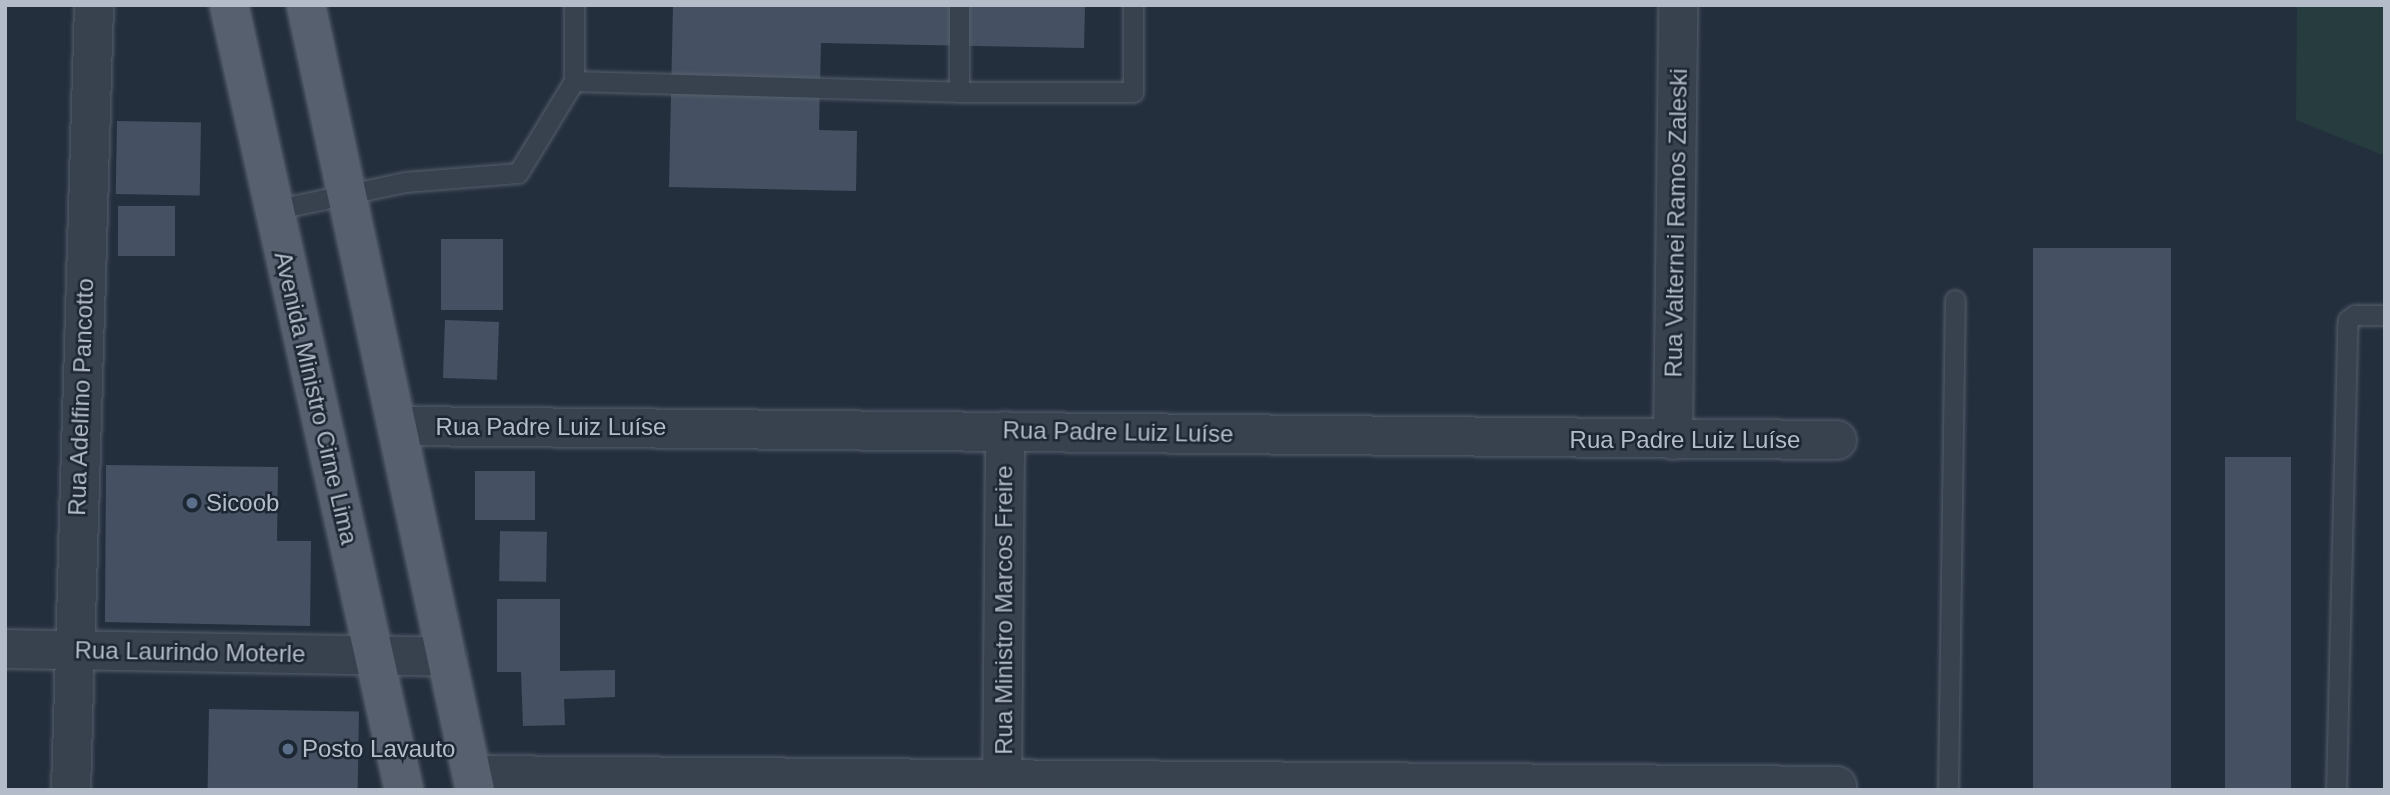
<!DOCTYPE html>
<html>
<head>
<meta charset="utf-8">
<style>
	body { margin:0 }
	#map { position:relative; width:2390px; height:795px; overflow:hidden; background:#242f3e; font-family:Helvetica,sans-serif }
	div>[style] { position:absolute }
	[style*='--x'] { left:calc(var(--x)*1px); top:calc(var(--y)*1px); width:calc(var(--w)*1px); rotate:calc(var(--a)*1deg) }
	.green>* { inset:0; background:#263c3f }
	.building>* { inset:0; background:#455162; transform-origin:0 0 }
	.roads { filter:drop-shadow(0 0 2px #565f6c) drop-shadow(0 0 2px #565f6c) }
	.lane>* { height:19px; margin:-9.5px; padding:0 9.5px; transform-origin:9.5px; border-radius:9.5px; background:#38414e }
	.street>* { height:38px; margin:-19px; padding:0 19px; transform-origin:19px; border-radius:19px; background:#38414e }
	.primary>* { height:38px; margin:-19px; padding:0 19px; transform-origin:19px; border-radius:19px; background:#56606e }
	.dots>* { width:19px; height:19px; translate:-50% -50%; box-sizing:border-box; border:4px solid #1d2633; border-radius:50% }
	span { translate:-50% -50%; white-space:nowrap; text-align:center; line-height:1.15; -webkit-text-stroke:5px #1d2633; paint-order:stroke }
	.street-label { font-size:24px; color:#b4bcc9 }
	.poi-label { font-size:24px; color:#b4bcc9 }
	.left { translate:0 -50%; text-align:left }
	.frame { position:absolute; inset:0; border:7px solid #b4bcc9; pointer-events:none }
</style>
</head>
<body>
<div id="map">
	<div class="green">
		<i style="clip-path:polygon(2297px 5px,2385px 5px,2385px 156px,2296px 120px)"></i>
	</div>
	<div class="building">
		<i style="clip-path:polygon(673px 5px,1085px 5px,1084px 48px,821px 43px,819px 130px,857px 131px,856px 191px,669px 187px)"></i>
		<i style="left:117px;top:121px;width:84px;height:73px;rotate:1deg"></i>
		<i style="left:118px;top:206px;width:57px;height:50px"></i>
		<i style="left:441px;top:239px;width:62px;height:71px"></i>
		<i style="left:2033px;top:248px;width:138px;height:542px"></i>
		<i style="left:445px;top:320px;width:54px;height:58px;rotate:2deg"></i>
		<i style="left:2225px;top:457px;width:66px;height:333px"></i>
		<i style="clip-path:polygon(106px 465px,278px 467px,277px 541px,311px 541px,310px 626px,105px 622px)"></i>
		<i style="left:475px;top:471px;width:60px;height:49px"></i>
		<i style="left:500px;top:531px;width:47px;height:50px;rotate:1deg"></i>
		<i style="clip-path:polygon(497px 599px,560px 599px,560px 671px,615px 670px,615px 697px,564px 699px,565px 725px,523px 726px,521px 672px,497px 672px)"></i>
		<i style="left:209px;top:709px;width:150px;height:81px;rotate:1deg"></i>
	</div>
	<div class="roads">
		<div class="lane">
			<i style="--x:574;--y:5;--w:76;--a:90"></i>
			<i style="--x:574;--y:81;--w:385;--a:1.6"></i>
			<i style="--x:959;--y:92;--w:174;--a:0"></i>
			<i style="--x:1133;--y:92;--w:87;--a:-90"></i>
			<i style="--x:959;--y:92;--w:87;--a:-90"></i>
			<i style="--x:273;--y:210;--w:135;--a:-12"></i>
			<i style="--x:405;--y:182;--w:113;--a:-4.6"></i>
			<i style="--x:518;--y:173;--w:108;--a:-58.7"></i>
			<i style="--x:1948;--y:790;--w:490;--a:-89.2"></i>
			<i style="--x:2336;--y:790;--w:462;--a:-88.6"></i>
			<i style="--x:2347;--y:328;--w:8;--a:-83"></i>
			<i style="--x:2348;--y:320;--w:9;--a:-36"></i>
			<i style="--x:2355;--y:315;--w:30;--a:0"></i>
		</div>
		<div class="street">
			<i style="--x:399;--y:426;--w:1438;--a:0.56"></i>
			<i style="--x:1673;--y:440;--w:435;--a:-89.3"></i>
			<i style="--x:5;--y:649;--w:442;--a:1"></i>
			<i style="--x:472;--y:775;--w:1365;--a:0.46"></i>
			<i style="--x:71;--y:790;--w:785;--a:-88.32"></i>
			<i style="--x:1002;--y:790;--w:359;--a:-89.5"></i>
		</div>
		<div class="primary">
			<i style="--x:229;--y:5;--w:804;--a:77.43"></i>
			<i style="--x:306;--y:5;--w:803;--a:77.85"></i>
		</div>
	</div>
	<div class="dots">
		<i style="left:192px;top:503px;background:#5c6f8a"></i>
		<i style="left:288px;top:749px;background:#5c6f8a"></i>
	</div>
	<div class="street-label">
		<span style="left:1676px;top:223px;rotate:-89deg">Rua Valternei Ramos Zaleski</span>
		<span style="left:81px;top:397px;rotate:-88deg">Rua Adelfino Pancotto</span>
		<span style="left:316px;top:398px;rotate:77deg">Avenida Ministro Cirne Lima</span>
		<span style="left:551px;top:427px">Rua Padre Luiz Luíse</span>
		<span style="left:1118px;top:432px;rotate:1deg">Rua Padre Luiz Luíse</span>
		<span style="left:1685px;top:440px">Rua Padre Luiz Luíse</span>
		<span style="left:1004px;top:610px;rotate:-90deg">Rua Ministro Marcos Freire</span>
		<span style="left:190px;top:652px;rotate:1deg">Rua Laurindo Moterle</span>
	</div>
	<div class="poi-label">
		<span class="left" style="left:206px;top:503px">Sicoob</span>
		<span class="left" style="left:302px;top:749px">Posto Lavauto</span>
	</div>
	<div class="frame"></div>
</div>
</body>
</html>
